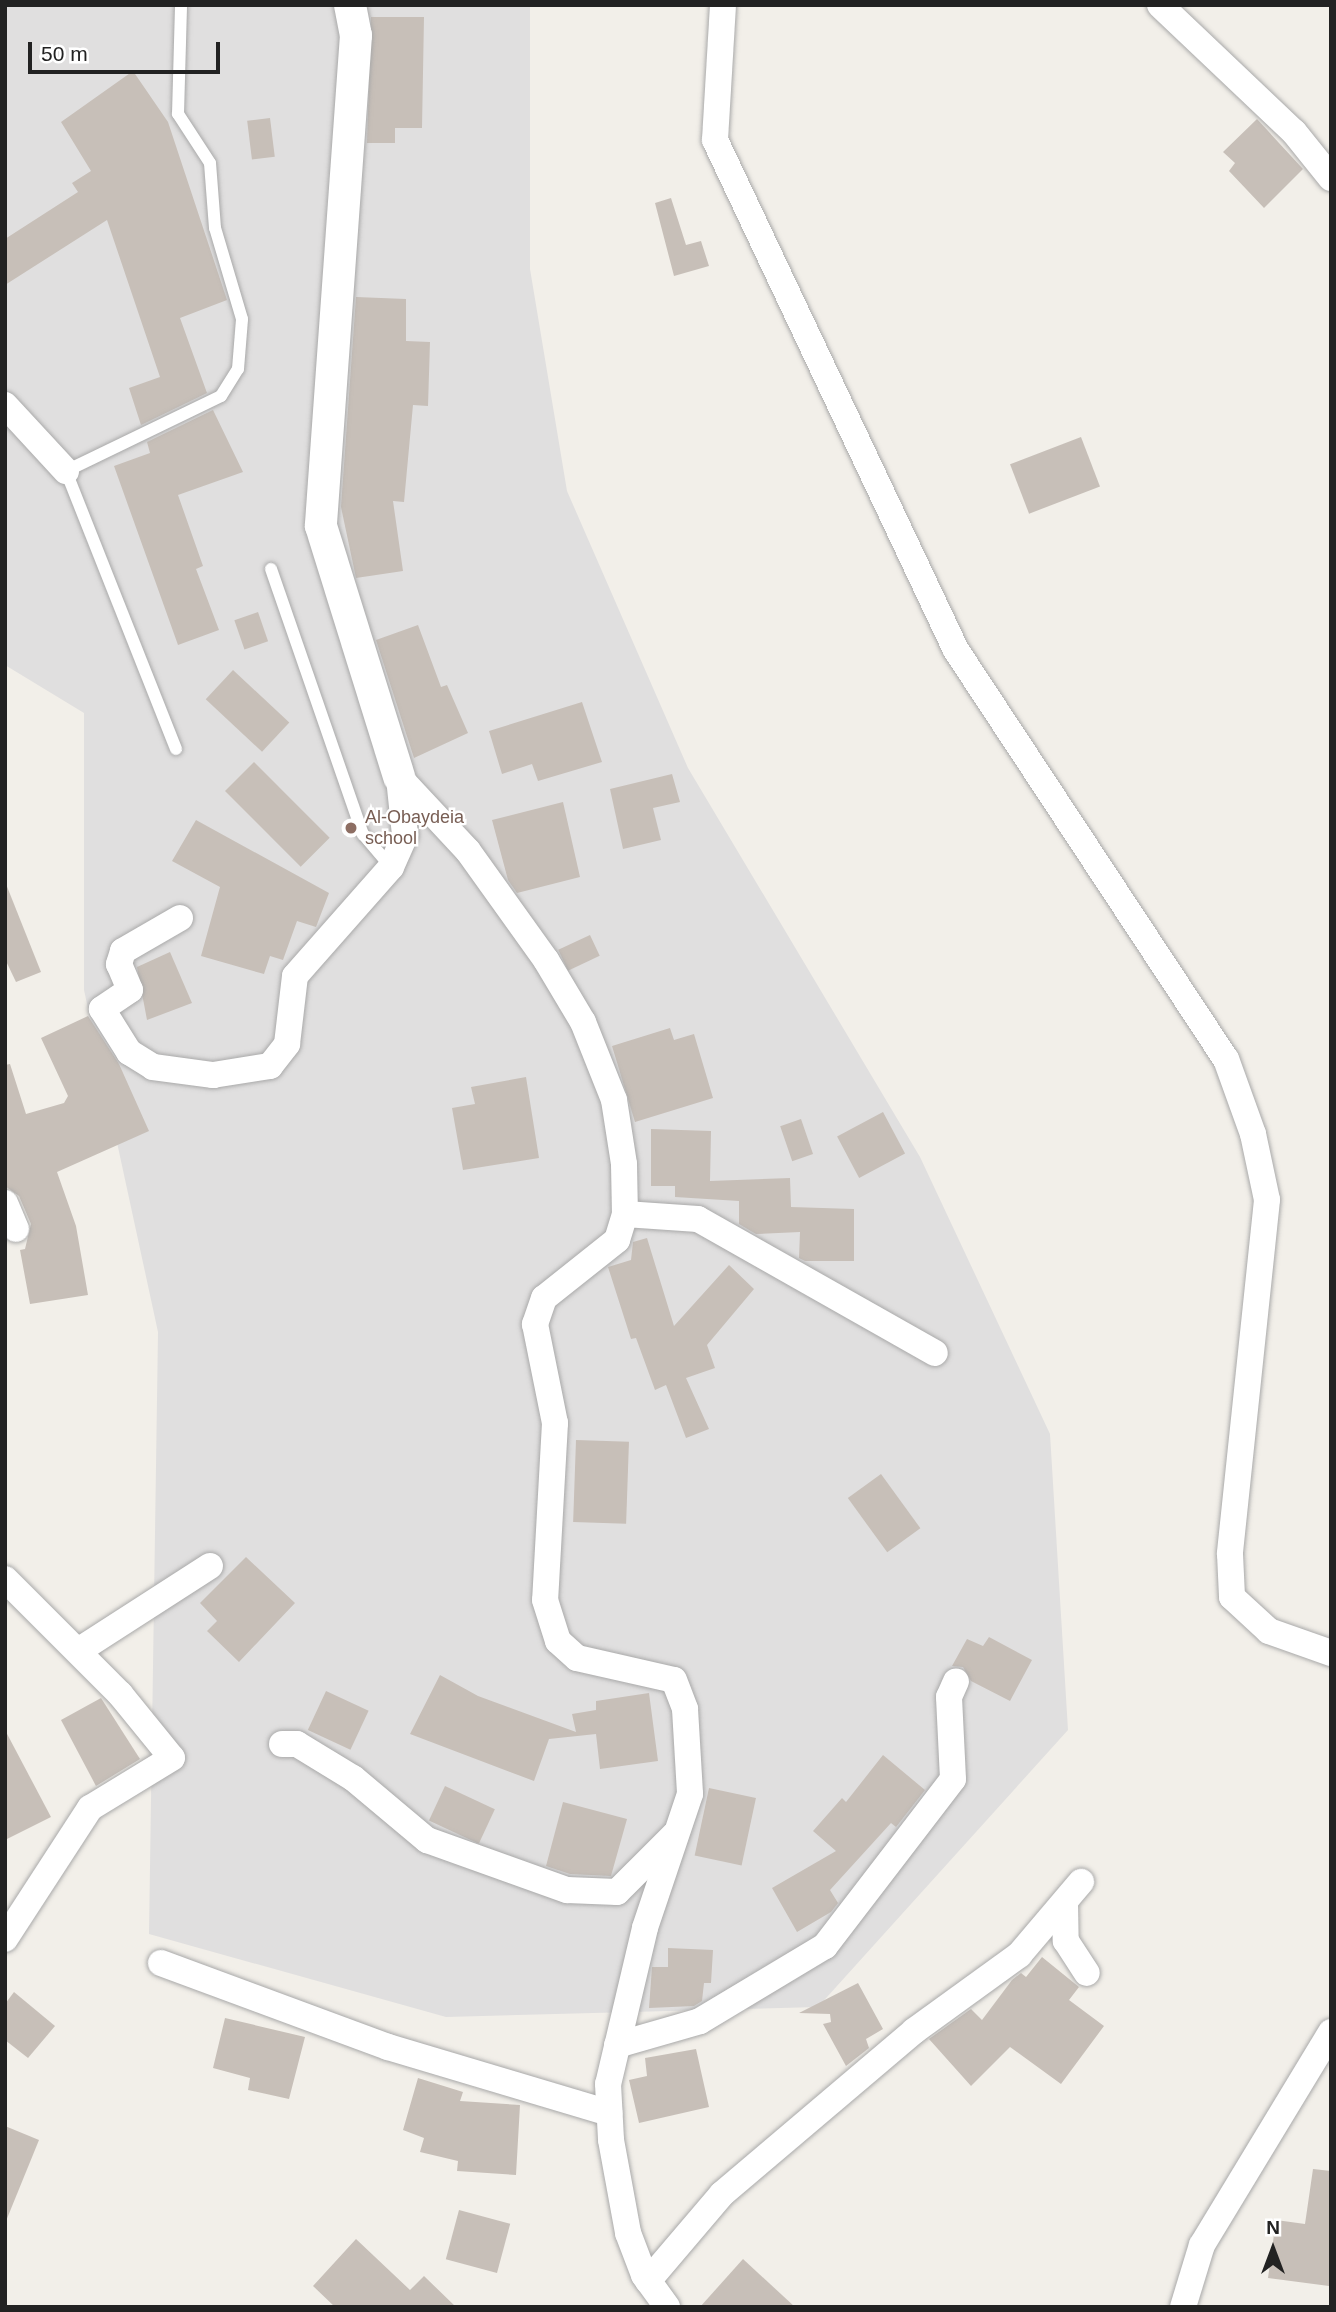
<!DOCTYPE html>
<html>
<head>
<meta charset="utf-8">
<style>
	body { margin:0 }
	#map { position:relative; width:1336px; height:2312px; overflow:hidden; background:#f2efe9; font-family:Helvetica,sans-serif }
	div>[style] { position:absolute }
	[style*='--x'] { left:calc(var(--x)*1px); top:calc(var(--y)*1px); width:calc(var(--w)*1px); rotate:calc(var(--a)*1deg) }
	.residential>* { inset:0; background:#e0dfdf }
	.building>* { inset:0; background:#c7bfb8; transform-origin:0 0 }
	.roads { filter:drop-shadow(0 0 2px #a9a9a9) drop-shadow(0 0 2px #a9a9a9) }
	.service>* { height:12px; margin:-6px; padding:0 6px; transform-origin:6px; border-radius:6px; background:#fff }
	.minor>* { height:26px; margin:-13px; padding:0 13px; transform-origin:13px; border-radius:13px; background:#fff }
	.tertiary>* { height:32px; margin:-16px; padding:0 16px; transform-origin:16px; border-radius:16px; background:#fff }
	.dots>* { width:19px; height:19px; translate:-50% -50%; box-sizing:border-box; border:4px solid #fff; border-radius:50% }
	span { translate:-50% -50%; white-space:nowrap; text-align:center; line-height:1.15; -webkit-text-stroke:5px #fff; paint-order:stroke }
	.education-label { font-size:18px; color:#785e54 }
	.left { translate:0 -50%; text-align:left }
	.frame { position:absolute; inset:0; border:7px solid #222; pointer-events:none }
	.north { position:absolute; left:1238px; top:2214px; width:70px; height:70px; -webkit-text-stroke:5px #fff; paint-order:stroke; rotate:0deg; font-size:19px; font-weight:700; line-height:28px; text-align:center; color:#222 }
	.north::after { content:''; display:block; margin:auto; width:24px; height:32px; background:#222; clip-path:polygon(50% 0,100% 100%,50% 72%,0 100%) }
	.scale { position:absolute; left:28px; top:42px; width:192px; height:32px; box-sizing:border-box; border:4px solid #222; border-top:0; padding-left:9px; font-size:21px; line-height:24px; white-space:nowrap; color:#222; -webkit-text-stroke:5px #fff; paint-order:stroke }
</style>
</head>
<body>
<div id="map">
	<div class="residential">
		<i style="clip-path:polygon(5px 5px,530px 5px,530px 269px,567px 491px,688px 768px,920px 1157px,1050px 1434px,1068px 1730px,818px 2007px,446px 2017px,149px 1934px,158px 1332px,84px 990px,84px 713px,5px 665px)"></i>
	</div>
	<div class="building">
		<i style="clip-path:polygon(371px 17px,424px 17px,422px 128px,395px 128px,395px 143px,367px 143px)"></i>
		<i style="clip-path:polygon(133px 71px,168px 122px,227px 300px,180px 318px,207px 393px,141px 425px,129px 388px,160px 377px,107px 220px,5px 285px,5px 239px,78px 192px,72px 183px,91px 171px,61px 122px)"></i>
		<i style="left:270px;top:118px;width:39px;height:23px;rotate:83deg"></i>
		<i style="clip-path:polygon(1257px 119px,1303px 169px,1264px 208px,1229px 171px,1235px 163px,1223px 152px)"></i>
		<i style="clip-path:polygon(671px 198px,686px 245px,701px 241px,709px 266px,674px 276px,655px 203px)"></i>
		<i style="clip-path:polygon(356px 297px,406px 299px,406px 341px,430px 342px,428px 406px,413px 405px,404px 502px,393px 501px,403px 571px,356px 578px,341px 507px)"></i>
		<i style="clip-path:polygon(213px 410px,243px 472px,178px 495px,203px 566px,196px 569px,219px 630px,178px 645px,114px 466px,150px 453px,147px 442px)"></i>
		<i style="left:1081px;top:437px;width:53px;height:76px;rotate:69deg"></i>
		<i style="left:258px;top:612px;width:31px;height:25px;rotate:71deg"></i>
		<i style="clip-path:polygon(418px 625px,441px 687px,447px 685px,468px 733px,414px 758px,376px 640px)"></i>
		<i style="left:233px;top:670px;width:77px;height:40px;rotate:43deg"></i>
		<i style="clip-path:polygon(582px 702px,602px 762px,538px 781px,532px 764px,502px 774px,489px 731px)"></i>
		<i style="left:254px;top:762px;width:107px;height:41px;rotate:45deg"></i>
		<i style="clip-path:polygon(672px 774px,680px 802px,653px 808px,661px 840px,623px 849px,610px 789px)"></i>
		<i style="clip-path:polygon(563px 802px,580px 877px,517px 893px,508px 880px,492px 820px)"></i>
		<i style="clip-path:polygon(196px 820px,329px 893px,316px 927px,297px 921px,283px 960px,270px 956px,264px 974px,201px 956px,220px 887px,172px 861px)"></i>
		<i style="clip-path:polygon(6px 884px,41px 972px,16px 982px,5px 959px)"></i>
		<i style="left:590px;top:935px;width:23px;height:35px;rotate:65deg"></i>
		<i style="clip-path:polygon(170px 952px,192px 1003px,147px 1020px,137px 967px)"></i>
		<i style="clip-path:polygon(88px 1016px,119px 1064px,149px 1131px,57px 1172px,76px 1226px,88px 1295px,30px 1304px,20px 1250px,25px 1249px,31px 1224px,19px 1196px,5px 1186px,5px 1065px,10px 1064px,26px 1114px,64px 1103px,68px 1096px,41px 1038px)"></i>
		<i style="clip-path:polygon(670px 1028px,674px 1040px,694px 1034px,713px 1098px,635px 1122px,612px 1046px)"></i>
		<i style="clip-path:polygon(526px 1077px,539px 1158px,463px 1170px,452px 1108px,475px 1104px,471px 1087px)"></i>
		<i style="left:883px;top:1112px;width:47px;height:52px;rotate:62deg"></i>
		<i style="left:801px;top:1119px;width:37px;height:22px;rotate:71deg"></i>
		<i style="clip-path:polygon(651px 1129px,711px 1131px,710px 1181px,790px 1178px,791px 1207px,854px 1209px,854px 1261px,805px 1261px,799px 1258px,800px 1232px,756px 1234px,739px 1224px,739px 1201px,675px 1197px,675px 1186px,651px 1186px)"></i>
		<i style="clip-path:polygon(647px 1238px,674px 1326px,729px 1265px,754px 1289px,707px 1345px,715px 1368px,686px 1378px,709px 1429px,686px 1438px,666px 1385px,655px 1390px,636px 1338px,631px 1339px,608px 1267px,631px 1260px,633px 1242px)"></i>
		<i style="left:576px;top:1440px;width:53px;height:82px;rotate:2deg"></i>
		<i style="left:881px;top:1474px;width:67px;height:41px;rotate:54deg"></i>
		<i style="clip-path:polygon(246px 1557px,295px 1603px,239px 1662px,207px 1631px,217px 1621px,200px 1603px)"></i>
		<i style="clip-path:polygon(989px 1637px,1032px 1660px,1010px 1701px,971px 1681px,963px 1667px,952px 1666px,967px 1639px,983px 1646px)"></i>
		<i style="clip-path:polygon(440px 1675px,478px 1696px,576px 1732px,572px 1714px,596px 1710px,596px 1701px,649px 1693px,658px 1761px,600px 1769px,596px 1734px,549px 1739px,534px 1781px,410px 1734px)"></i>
		<i style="left:326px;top:1691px;width:47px;height:43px;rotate:25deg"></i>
		<i style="clip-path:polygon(101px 1698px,140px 1759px,96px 1786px,61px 1720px)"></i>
		<i style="clip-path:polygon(5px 1730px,51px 1817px,5px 1840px)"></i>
		<i style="clip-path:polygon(883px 1755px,925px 1790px,896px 1827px,891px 1823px,830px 1890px,838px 1903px,831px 1912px,797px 1932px,772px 1888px,836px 1851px,813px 1831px,842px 1798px,846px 1802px)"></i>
		<i style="left:445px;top:1786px;width:55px;height:38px;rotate:25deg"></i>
		<i style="left:709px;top:1788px;width:48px;height:69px;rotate:12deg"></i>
		<i style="clip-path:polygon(563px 1802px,627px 1819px,611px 1876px,570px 1874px,546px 1866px)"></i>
		<i style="clip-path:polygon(668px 1948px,713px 1950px,711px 1983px,704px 1983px,702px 2001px,694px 2006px,649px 2008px,652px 1967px,668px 1967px)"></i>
		<i style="clip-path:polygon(1042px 1957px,1079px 1987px,1069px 2000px,1104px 2026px,1061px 2084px,1010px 2047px,971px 2086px,929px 2039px,971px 2009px,982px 2020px,1012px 1980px,1021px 1973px,1026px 1977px)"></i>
		<i style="clip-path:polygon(858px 1983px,883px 2029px,866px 2039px,869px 2048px,846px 2066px,823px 2024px,831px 2022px,830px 2014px,799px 2013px)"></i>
		<i style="clip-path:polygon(14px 1992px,55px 2026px,28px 2058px,5px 2040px,5px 2004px)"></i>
		<i style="clip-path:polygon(225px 2018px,305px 2037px,289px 2099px,248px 2090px,250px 2078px,213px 2068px)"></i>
		<i style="clip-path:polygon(696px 2049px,709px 2107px,639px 2123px,629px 2080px,647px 2076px,645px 2058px)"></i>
		<i style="clip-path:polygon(418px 2078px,463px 2092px,460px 2101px,520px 2105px,516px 2175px,457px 2171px,458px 2161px,420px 2152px,424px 2138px,403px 2130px)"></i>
		<i style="clip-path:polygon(5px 2126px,39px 2140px,6px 2221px,5px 2221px)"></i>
		<i style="clip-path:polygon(1313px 2169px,1331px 2171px,1329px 2286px,1268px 2278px,1276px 2220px,1305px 2224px)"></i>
		<i style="left:459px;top:2210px;width:53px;height:51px;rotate:15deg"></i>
		<i style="clip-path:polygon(356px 2239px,410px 2290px,424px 2276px,456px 2307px,335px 2307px,313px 2286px)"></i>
		<i style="clip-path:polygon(743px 2259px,795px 2307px,700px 2307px)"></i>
	</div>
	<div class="roads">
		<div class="service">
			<i style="--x:271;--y:569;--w:281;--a:70.9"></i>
			<i style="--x:363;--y:834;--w:43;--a:49.7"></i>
			<i style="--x:176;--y:749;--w:299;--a:-111.6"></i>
			<i style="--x:66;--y:471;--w:172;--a:-25.8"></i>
			<i style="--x:221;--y:396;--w:32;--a:-58"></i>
			<i style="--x:238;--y:369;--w:50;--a:-85.4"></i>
			<i style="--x:242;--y:319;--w:95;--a:-106.5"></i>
			<i style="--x:215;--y:228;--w:65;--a:-94.4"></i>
			<i style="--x:210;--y:163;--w:59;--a:-123.1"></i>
			<i style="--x:178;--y:114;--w:109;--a:-88.4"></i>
		</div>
		<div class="minor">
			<i style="--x:723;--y:5;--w:135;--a:93.4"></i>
			<i style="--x:715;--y:140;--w:564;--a:64.71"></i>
			<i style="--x:956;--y:650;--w:490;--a:56.6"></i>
			<i style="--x:1226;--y:1059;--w:80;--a:70.2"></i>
			<i style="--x:1253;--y:1134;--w:67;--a:78"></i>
			<i style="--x:1267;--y:1200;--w:356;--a:96"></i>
			<i style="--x:1230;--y:1554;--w:43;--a:87.3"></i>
			<i style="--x:1232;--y:1597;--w:50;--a:42.6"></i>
			<i style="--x:1269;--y:1631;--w:66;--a:19.5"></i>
			<i style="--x:1160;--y:5;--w:185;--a:43.5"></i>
			<i style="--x:1294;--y:132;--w:59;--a:51.2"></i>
			<i style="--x:5;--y:405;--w:90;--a:47.3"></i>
			<i style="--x:399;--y:777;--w:101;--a:47"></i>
			<i style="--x:468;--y:851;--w:134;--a:54.4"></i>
			<i style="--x:546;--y:960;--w:72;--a:59.2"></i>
			<i style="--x:583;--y:1022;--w:84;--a:68.3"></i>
			<i style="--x:614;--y:1100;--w:65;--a:81.1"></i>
			<i style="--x:624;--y:1164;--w:50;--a:88.9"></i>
			<i style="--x:625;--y:1214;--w:27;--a:107"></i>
			<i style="--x:617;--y:1240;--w:93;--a:141.5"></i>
			<i style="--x:544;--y:1298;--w:28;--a:109"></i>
			<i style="--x:535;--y:1324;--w:101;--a:78.6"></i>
			<i style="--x:555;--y:1423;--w:177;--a:93.2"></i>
			<i style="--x:545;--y:1600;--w:43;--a:72.4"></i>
			<i style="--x:558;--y:1641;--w:25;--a:42"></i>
			<i style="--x:577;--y:1658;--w:99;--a:12.8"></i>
			<i style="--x:674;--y:1680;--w:31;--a:69"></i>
			<i style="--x:685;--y:1709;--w:85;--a:86.6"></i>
			<i style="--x:690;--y:1794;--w:141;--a:108.6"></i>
			<i style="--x:645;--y:1928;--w:160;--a:103.3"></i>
			<i style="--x:608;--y:2084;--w:56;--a:86.9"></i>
			<i style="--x:611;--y:2140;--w:95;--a:79.6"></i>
			<i style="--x:628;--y:2233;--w:45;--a:69.1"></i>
			<i style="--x:644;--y:2275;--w:39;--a:54"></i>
			<i style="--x:180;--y:918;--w:66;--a:149.9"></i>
			<i style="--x:123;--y:951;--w:14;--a:107"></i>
			<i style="--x:119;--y:964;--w:28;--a:67"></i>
			<i style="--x:130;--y:990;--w:34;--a:146"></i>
			<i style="--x:102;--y:1009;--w:51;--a:57.9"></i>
			<i style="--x:129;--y:1052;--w:28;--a:32"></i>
			<i style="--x:153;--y:1067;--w:61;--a:7.6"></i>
			<i style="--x:213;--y:1075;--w:58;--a:-9"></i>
			<i style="--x:270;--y:1066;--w:28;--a:-52"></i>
			<i style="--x:287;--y:1044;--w:68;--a:-83.3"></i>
			<i style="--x:295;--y:976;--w:145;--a:-48.6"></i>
			<i style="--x:391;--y:867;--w:35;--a:-66"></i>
			<i style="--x:405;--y:835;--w:57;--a:-96"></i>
			<i style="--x:5;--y:1203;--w:28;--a:67"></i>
			<i style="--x:625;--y:1214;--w:73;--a:3.9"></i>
			<i style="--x:698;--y:1219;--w:272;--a:29.5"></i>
			<i style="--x:5;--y:1579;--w:163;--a:45"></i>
			<i style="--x:120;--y:1694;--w:82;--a:50.9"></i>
			<i style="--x:172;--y:1758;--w:96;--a:148.6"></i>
			<i style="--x:90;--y:1808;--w:156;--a:123"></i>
			<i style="--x:78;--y:1651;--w:157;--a:-32.8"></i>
			<i style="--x:282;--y:1744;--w:15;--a:0"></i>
			<i style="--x:297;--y:1744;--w:66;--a:31.3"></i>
			<i style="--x:353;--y:1778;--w:97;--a:40"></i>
			<i style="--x:427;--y:1840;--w:149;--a:19.7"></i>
			<i style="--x:567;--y:1890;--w:50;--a:2.3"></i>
			<i style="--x:617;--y:1892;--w:81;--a:-45"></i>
			<i style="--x:1065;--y:1902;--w:39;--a:89"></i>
			<i style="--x:1066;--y:1941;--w:38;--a:57"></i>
			<i style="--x:161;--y:1963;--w:242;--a:20.3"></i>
			<i style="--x:388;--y:2047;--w:231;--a:16.6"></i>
			<i style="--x:617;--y:2045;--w:86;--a:-16.1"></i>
			<i style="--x:700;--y:2021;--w:146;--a:-31"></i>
			<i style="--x:825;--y:1946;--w:210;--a:-52.5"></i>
			<i style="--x:953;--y:1779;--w:82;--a:-92.8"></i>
			<i style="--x:949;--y:1697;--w:17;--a:-66"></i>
			<i style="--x:648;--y:2281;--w:114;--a:-49.6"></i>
			<i style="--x:722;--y:2194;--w:252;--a:-40.3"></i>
			<i style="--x:914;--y:2031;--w:130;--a:-35.9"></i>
			<i style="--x:1019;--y:1955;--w:96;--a:-49.7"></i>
			<i style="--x:1183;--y:2307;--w:65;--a:-73"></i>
			<i style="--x:1202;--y:2245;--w:249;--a:-58.8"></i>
		</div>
		<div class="tertiary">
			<i style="--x:350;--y:5;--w:31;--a:79"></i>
			<i style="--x:356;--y:35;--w:492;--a:94.1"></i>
			<i style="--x:321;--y:526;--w:263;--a:72.7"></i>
		</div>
	</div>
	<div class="dots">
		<i style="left:351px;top:828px;background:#8d6e63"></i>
	</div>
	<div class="education-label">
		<span class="left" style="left:365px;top:828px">Al-Obaydeia<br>school</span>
	</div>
	<div class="frame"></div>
	<div class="north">N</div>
	<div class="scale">50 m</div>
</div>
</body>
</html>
